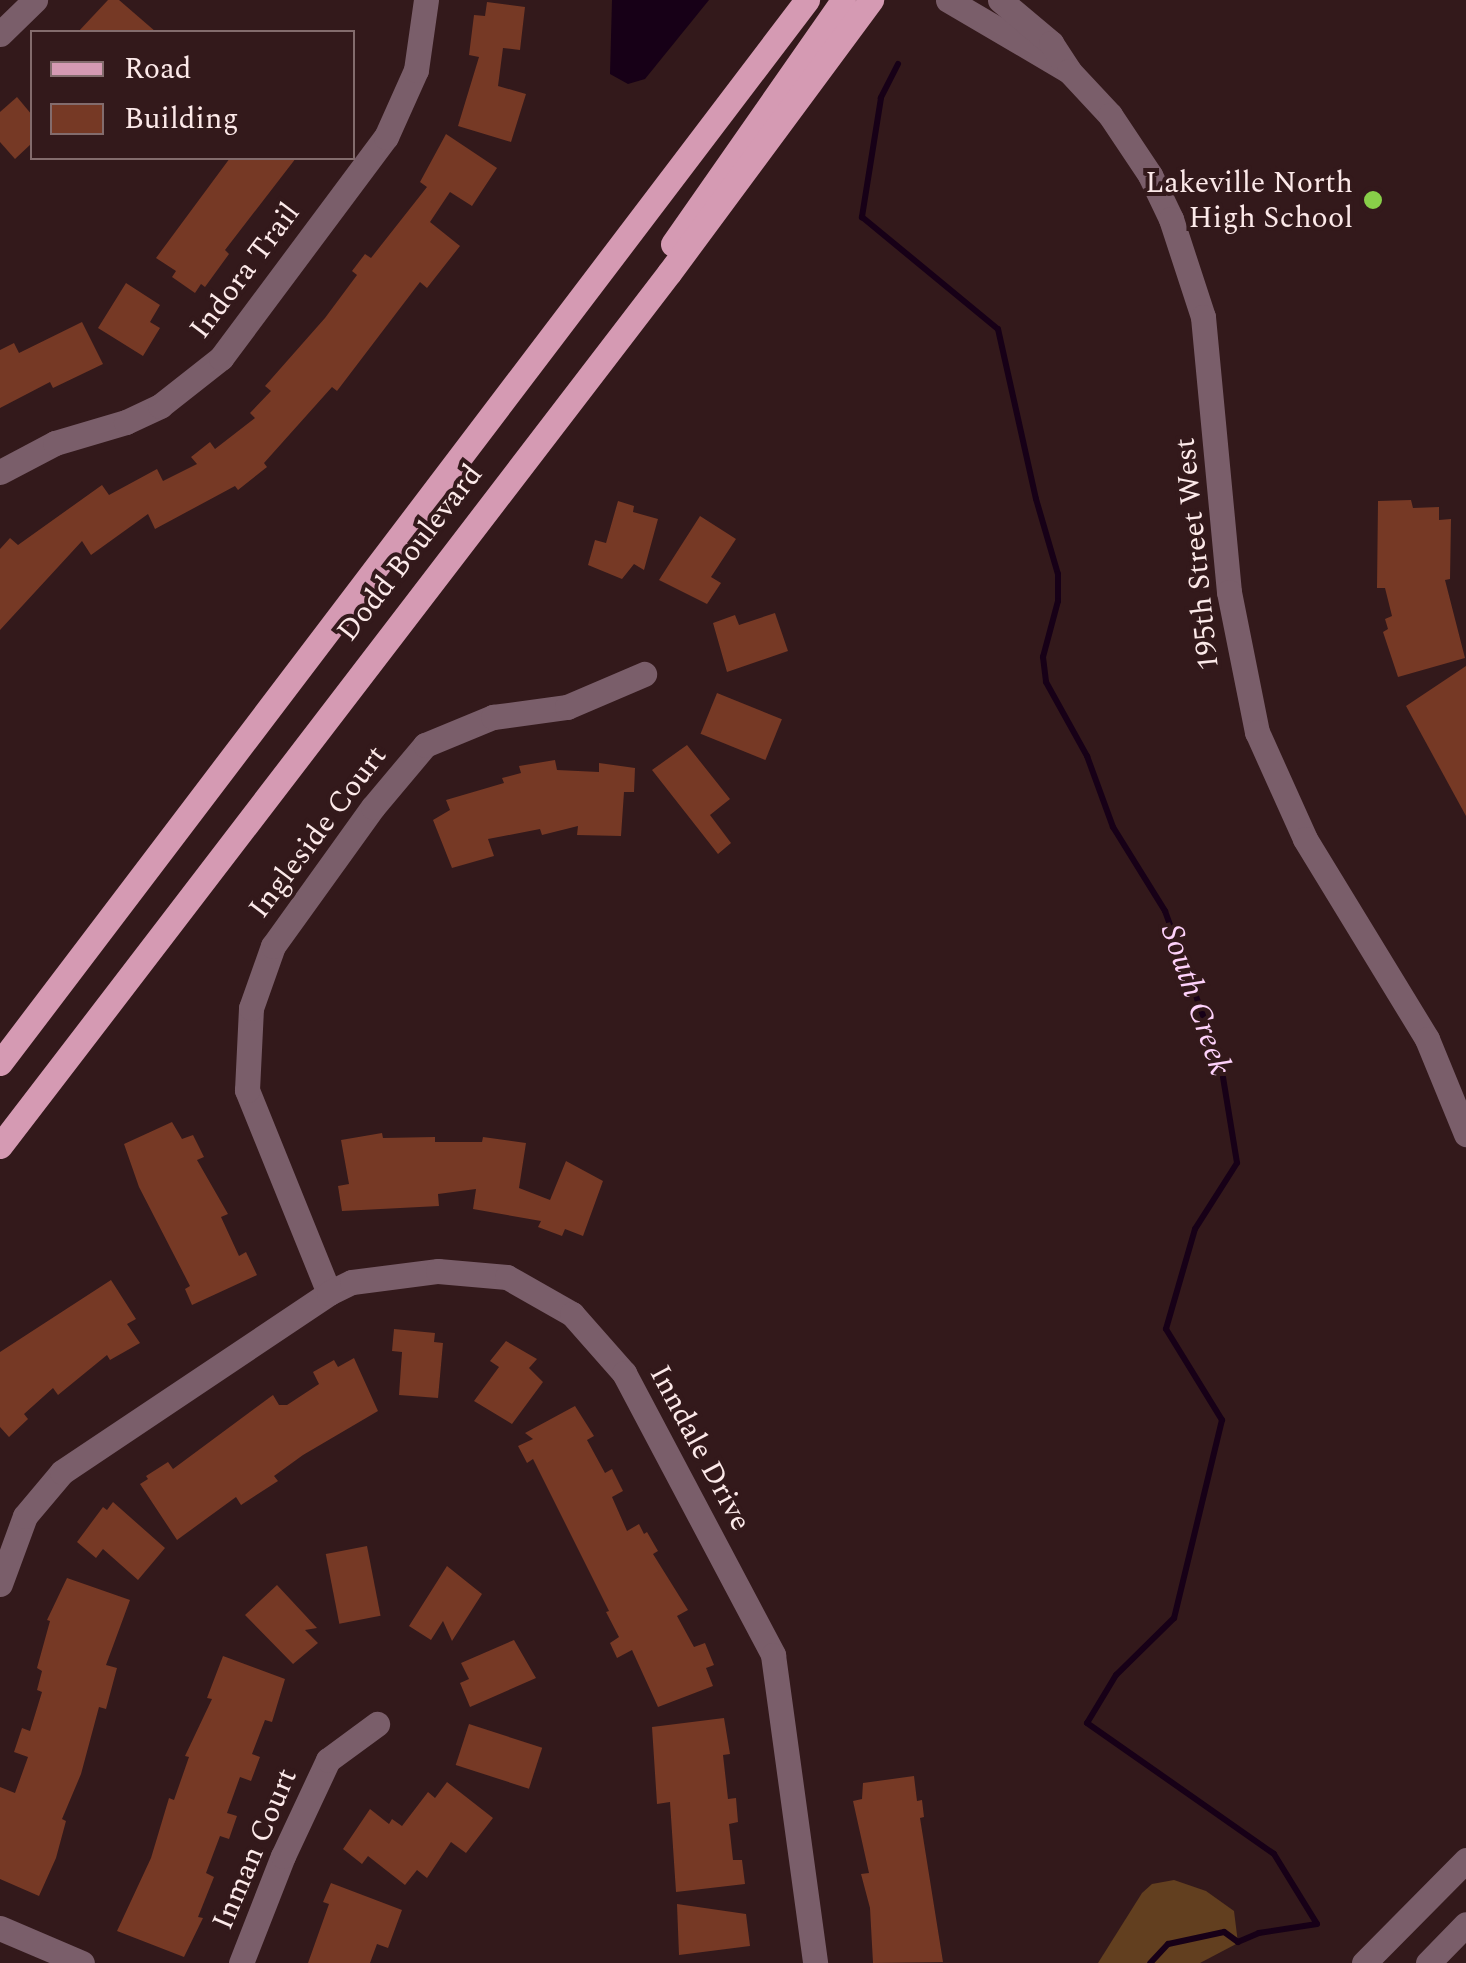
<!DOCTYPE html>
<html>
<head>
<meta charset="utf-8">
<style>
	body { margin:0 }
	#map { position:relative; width:1466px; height:1963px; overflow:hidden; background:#33191b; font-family:Spectral,serif }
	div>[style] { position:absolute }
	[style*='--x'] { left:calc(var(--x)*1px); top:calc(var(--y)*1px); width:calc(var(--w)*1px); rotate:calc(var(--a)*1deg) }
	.green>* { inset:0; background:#623f1f }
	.water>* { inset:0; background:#170017 }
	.stream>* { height:6px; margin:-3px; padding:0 3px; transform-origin:3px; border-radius:3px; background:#170017 }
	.building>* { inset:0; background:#763925; transform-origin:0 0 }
	.minor>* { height:25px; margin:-12.5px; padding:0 12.5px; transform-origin:12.5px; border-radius:12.5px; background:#7a5e6a }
	.major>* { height:25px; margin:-12.5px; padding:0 12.5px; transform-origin:12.5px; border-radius:12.5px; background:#d59ab3 }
	.dots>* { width:28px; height:28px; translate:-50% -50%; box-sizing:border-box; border:5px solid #33191b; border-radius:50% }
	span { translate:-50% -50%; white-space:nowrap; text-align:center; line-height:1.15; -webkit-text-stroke:8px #33191b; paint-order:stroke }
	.poi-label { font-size:30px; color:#fce9e9 }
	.right { translate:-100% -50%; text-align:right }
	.street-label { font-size:30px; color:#fce9e9 }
	.water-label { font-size:32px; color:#fed2fb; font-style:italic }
	.legend { position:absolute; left:30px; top:30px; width:325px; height:130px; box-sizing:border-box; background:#33191b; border:2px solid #836c6d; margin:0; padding:12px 18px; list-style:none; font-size:30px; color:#fce9e9 }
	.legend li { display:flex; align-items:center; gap:20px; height:50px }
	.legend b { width:50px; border:2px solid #836c6d }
</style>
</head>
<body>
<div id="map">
	<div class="green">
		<i style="clip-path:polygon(1174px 1880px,1206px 1891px,1234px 1911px,1238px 1943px,1200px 1963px,1098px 1963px,1142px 1893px,1152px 1884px)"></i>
	</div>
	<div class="water">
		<i style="clip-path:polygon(612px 0,709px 0,645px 79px,628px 84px,610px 74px)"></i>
	</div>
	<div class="stream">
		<i style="--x:898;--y:64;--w:38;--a:117"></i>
		<i style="--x:881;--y:98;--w:121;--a:99.1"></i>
		<i style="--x:862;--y:217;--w:176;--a:39.5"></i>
		<i style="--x:998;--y:329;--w:174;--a:77.4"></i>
		<i style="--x:1036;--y:499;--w:78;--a:73.7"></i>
		<i style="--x:1058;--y:574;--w:27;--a:90"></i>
		<i style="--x:1058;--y:601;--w:58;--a:105"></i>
		<i style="--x:1043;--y:657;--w:25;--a:83"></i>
		<i style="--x:1046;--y:682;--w:85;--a:61"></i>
		<i style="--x:1087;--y:756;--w:76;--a:69.9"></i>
		<i style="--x:1113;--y:827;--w:99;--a:58.2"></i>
		<i style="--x:1165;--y:911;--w:164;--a:70"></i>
		<i style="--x:1221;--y:1065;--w:99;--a:80.7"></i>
		<i style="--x:1237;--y:1163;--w:78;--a:122.5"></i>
		<i style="--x:1195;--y:1229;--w:104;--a:106.2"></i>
		<i style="--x:1166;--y:1329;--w:107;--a:58.4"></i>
		<i style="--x:1222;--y:1420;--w:204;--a:103.6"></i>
		<i style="--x:1174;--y:1618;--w:81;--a:135.5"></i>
		<i style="--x:1116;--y:1675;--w:56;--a:121.1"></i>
		<i style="--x:1087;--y:1723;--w:228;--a:35"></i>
		<i style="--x:1274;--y:1854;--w:82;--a:58.4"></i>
		<i style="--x:1317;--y:1924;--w:59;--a:171.2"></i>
		<i style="--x:1259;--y:1933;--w:23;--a:157"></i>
		<i style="--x:1238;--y:1942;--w:17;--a:-144"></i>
		<i style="--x:1224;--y:1932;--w:57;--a:167.9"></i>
		<i style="--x:1168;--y:1944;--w:26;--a:133"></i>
	</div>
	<div class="building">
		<i style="clip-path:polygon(108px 0,119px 0,156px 32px,78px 32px)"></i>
		<i style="clip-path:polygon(487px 2px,525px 7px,520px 50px,503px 48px,498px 86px,526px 94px,511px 142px,458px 126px,479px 57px,469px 55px,474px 15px,485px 16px)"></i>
		<i style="clip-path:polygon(17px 97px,32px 115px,32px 143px,15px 159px,0 142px,0 112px)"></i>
		<i style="clip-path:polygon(446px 134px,497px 168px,472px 206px,450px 192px,430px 222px,460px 246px,427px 288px,420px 282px,337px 391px,332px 387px,264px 463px,267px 467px,238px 490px,235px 486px,155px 529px,148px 514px,91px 555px,82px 541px,0 630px,0 549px,10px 538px,18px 545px,102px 485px,109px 495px,157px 469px,163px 481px,197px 464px,191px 457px,210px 442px,215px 449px,255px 418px,250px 413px,271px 391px,265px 386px,325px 318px,357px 275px,352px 271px,365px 254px,371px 258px,427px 187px,420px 182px)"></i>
		<i style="clip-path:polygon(230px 158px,296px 158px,225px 250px,229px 254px,205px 287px,201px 284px,195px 293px,172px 277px,176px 271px,156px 258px)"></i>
		<i style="clip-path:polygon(126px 283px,160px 305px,150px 322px,160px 328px,143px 356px,98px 328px)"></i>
		<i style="clip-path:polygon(82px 322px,103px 364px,53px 388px,50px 382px,0 408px,0 350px,14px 343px,19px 353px)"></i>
		<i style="clip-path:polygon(1411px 500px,1413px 508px,1439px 507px,1439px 520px,1451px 519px,1450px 579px,1445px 580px,1465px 658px,1398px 677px,1383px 632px,1388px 629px,1385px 619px,1392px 616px,1385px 588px,1377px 588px,1378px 501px)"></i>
		<i style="clip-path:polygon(618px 501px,634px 506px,633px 512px,658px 519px,644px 570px,634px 564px,622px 579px,588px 565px,595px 540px,606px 543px)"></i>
		<i style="clip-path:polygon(700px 516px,736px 539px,711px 577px,721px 583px,707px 604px,659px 580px)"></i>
		<i style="clip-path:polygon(775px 613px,788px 651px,727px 672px,713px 623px,735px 615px,739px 625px)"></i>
		<i style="clip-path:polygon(1466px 666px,1466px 816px,1406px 706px)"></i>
		<i style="left:717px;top:693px;width:70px;height:44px;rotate:22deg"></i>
		<i style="clip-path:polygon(687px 745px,730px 799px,710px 815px,731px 843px,718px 854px,652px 770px)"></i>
		<i style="clip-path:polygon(555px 760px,557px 770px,599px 772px,599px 763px,635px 768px,634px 792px,624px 792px,621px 836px,577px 835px,578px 826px,542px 835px,540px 829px,488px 839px,494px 856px,452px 868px,433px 820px,450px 810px,446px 800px,504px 783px,502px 778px,521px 773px,519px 766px)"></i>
		<i style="clip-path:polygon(172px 1122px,182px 1139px,193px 1135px,204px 1157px,197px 1160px,228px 1214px,221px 1217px,239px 1256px,246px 1252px,257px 1275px,192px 1305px,185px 1289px,190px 1286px,139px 1187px,124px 1144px)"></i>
		<i style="clip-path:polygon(382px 1133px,383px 1138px,435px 1137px,435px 1142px,482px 1142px,483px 1137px,526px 1143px,519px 1188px,550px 1200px,566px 1161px,603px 1181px,583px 1236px,565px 1229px,562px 1236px,538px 1227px,541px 1221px,473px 1209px,476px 1189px,438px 1194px,439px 1206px,342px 1211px,338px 1186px,349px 1184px,341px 1140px)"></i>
		<i style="clip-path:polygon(111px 1280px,136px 1319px,127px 1324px,140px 1343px,110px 1360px,107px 1355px,58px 1395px,53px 1388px,24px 1414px,28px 1419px,9px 1437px,0 1427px,0 1352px)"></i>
		<i style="clip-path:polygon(394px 1329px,435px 1333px,434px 1342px,443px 1343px,438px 1398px,399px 1395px,402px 1352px,392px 1351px)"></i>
		<i style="clip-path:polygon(506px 1341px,537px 1359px,529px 1368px,543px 1382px,512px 1424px,474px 1401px,499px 1367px,490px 1361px)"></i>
		<i style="clip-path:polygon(354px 1358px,378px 1411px,303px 1455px,274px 1476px,278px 1481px,241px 1505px,236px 1497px,177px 1540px,140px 1484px,148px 1479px,146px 1476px,168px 1462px,173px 1469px,273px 1395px,279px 1405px,287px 1405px,319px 1384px,313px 1372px,334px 1360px,338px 1367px)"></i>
		<i style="clip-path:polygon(575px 1406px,594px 1436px,587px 1440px,605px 1473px,612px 1469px,623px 1491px,612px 1497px,627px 1531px,639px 1524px,644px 1534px,647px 1532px,658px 1551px,653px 1554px,688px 1610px,677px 1616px,694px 1647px,705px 1643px,714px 1665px,706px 1668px,713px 1686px,658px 1707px,632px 1650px,617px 1658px,610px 1643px,619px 1637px,606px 1612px,609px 1611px,533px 1459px,527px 1463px,518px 1446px,533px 1439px,525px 1433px)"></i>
		<i style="clip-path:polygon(113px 1502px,165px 1548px,138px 1580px,103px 1549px,96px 1558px,77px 1542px,103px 1507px,107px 1510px)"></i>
		<i style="left:367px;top:1546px;width:71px;height:42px;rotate:79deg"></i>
		<i style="clip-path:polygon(447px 1566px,482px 1594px,452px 1641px,443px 1621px,431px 1640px,409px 1626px)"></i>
		<i style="clip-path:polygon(67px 1578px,130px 1600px,106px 1665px,117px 1668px,106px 1709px,99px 1707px,81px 1774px,62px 1819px,66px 1821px,56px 1858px,39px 1896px,0 1879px,0 1787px,15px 1793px,28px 1757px,14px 1752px,22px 1728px,30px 1731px,42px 1692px,37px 1690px,42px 1671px,37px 1668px,50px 1621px,47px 1620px)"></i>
		<i style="clip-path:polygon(277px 1585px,317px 1628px,305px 1630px,318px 1643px,293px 1664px,245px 1615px)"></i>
		<i style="clip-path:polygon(514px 1640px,536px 1678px,470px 1707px,460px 1683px,469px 1679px,461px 1663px)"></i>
		<i style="clip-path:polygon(223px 1656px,285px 1679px,272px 1722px,265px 1720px,252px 1754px,260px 1757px,251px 1781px,240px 1777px,227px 1813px,237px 1816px,229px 1839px,220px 1836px,206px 1873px,214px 1877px,198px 1917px,203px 1918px,184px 1957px,117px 1931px,151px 1858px,169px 1798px,174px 1800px,189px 1757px,185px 1756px,212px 1699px,207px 1698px)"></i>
		<i style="clip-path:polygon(724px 1718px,730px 1754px,723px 1755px,728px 1799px,736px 1798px,738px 1822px,729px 1824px,733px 1860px,742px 1860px,745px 1884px,676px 1892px,670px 1802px,657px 1804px,652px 1727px)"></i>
		<i style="left:469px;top:1724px;width:77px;height:43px;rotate:18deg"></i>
		<i style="clip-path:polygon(914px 1776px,917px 1801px,922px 1800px,924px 1817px,920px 1818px,943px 1962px,873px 1963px,870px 1908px,861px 1874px,869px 1873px,853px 1801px,862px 1799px,863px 1783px)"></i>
		<i style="clip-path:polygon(447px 1782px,493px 1818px,466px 1853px,451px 1842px,427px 1878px,417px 1870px,405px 1885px,368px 1856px,362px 1864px,343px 1849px,370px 1809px,389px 1824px,392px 1819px,402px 1826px,428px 1792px,435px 1798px)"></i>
		<i style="clip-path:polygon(331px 1883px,402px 1910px,388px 1948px,377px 1944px,370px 1963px,308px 1963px,329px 1904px,323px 1902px)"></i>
		<i style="clip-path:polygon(677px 1904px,746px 1914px,750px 1946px,679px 1955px)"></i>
	</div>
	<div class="minor">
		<i style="--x:948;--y:0;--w:140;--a:30.4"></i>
		<i style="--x:1000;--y:0;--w:67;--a:40.1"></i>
		<i style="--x:1051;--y:43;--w:33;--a:57"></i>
		<i style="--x:1069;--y:71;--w:60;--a:47"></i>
		<i style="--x:1110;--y:115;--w:72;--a:56.3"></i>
		<i style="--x:1150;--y:175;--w:49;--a:64.5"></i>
		<i style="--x:1171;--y:219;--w:103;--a:71.9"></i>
		<i style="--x:1203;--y:317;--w:276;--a:84.6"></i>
		<i style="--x:1229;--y:592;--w:143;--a:78.7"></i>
		<i style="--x:1257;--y:732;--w:117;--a:65.8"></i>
		<i style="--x:1305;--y:839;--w:234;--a:58.6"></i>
		<i style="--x:1427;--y:1039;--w:103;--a:67.7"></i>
		<i style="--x:0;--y:34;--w:49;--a:-44.2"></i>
		<i style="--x:0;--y:472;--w:62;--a:-27.8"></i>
		<i style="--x:55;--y:443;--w:74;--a:-16.5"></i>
		<i style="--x:126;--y:422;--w:38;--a:-25"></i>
		<i style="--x:160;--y:406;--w:78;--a:-38.2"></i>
		<i style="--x:221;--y:358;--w:276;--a:-53.3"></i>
		<i style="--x:386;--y:137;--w:73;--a:-65.9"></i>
		<i style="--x:416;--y:70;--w:71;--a:-81.9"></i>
		<i style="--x:329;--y:1293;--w:219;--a:-112"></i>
		<i style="--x:247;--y:1090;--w:82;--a:-87.2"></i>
		<i style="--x:251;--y:1008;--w:66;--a:-70.5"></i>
		<i style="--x:273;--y:946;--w:171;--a:-54.3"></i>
		<i style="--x:373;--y:807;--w:81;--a:-50"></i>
		<i style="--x:425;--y:745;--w:74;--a:-22.4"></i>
		<i style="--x:493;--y:717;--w:75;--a:-7.7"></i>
		<i style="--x:567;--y:707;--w:84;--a:-23.2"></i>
		<i style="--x:0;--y:1584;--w:72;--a:-69.8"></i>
		<i style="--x:25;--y:1516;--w:57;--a:-49.9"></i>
		<i style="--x:62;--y:1472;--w:321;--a:-33.8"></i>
		<i style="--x:329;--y:1293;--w:25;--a:-26"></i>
		<i style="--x:352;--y:1282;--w:87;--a:-7.3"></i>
		<i style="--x:438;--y:1271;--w:69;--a:5"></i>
		<i style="--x:507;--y:1277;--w:75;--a:29.6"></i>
		<i style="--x:572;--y:1314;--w:79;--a:48.6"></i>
		<i style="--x:624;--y:1373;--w:319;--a:62.1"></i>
		<i style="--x:773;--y:1655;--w:311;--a:82.2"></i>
		<i style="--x:0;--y:1928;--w:89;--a:23.1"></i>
		<i style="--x:241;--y:1963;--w:115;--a:-68.6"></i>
		<i style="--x:283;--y:1856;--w:106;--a:-64.9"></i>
		<i style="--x:328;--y:1760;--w:61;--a:-36.3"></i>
		<i style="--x:1364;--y:1963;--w:145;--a:-45.3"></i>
		<i style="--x:1428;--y:1963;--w:54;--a:-45.7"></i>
	</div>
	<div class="major">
		<i style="--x:673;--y:244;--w:297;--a:-55.1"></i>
		<i style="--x:0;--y:1063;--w:1335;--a:-52.8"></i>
		<i style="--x:0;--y:1146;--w:1100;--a:-52.54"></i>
		<i style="--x:669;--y:273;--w:340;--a:-53.5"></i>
	</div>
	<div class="dots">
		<i style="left:1373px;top:200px;background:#88cf49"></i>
	</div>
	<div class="poi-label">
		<span class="right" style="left:1353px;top:200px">Lakeville North<br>High School</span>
	</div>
	<div class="street-label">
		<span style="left:245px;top:271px;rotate:-53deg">Indora Trail</span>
		<span style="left:410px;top:553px;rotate:-52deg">Dodd Boulevard</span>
		<span style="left:1197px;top:554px;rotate:-96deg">195th Street West</span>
		<span style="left:318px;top:832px;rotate:-53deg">Ingleside Court</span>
		<span style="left:700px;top:1448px;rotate:62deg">Inndale Drive</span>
		<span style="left:255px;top:1849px;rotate:-67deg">Inman Court</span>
	</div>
	<div class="water-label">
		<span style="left:1195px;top:1000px;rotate:71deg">South Creek</span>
	</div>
	<ul class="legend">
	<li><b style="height:12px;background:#d59ab3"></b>Road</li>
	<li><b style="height:28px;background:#763925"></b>Building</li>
	</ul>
</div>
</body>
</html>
